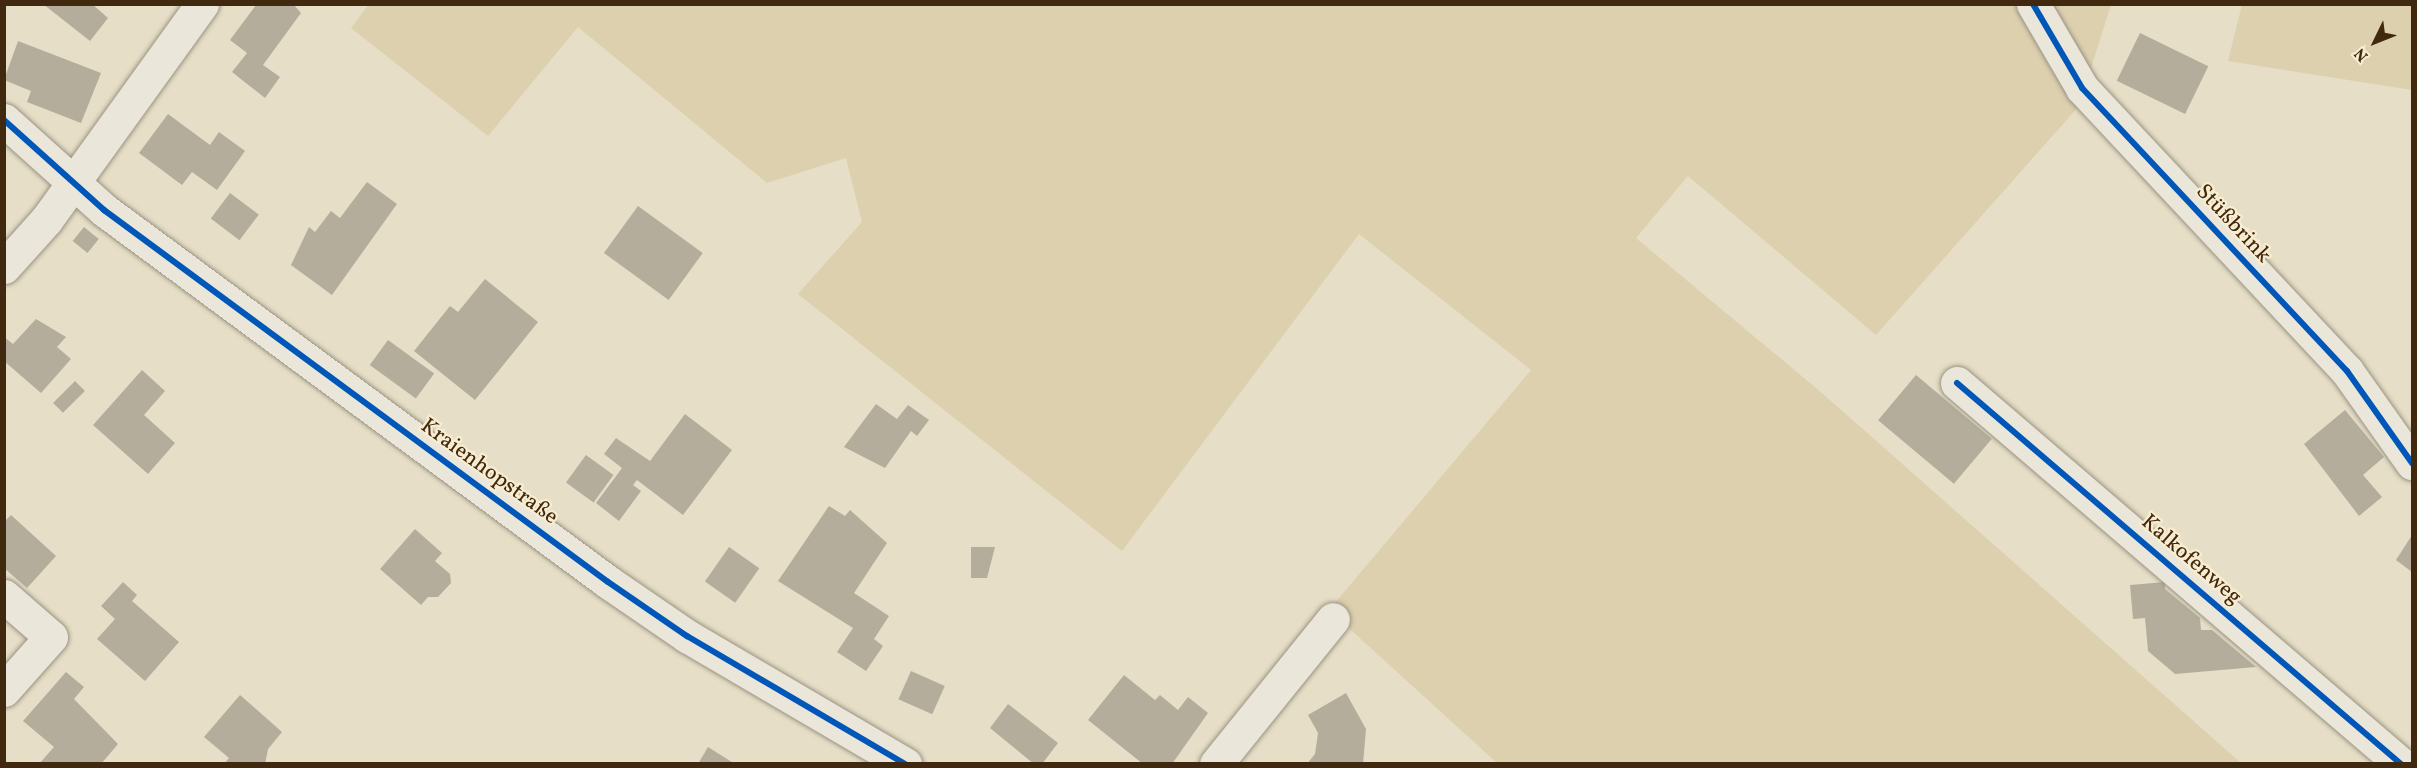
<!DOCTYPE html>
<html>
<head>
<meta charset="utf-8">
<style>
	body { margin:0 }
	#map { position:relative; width:2417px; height:768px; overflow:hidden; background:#e6dec6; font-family:Vollkorn,serif }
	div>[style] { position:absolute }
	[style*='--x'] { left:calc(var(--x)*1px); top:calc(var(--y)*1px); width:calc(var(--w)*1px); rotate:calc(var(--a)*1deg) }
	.green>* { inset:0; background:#ddd0ae }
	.building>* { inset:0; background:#b4ad9c; transform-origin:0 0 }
	.roads { filter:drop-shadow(0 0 2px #9a9382) drop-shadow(0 0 2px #9a9382) }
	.minor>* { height:33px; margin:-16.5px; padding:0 16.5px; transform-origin:16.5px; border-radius:16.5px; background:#eae6da }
	.cycleway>* { height:6px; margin:-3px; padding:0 3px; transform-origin:3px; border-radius:3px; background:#0057b8 }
	span { translate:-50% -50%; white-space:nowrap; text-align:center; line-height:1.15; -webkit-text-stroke:4.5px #f8edd1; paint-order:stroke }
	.street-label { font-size:22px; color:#40290f }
	.frame { position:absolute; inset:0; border:6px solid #40290f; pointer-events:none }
	.north { position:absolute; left:2345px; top:12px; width:60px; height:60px; -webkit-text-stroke:4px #f8edd1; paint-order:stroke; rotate:227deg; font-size:16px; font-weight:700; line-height:24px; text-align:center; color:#40290f }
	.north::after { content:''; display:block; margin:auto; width:21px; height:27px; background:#40290f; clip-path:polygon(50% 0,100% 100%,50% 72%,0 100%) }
</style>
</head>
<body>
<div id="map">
	<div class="green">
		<i style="clip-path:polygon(369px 4px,2111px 5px,2079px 106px,1876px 335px,1688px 176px,1636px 238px,1822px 393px,2241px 763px,1497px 763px,1329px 610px,1531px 370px,1359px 234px,1122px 551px,798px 294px,862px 222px,846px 158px,767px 183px,578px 27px,488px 136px,351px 28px)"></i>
		<i style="clip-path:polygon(2242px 5px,2412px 5px,2412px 90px,2228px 61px)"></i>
	</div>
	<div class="building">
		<i style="clip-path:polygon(43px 4px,92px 4px,108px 18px,90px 41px)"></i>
		<i style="clip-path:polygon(256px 5px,294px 5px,301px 13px,263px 65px,280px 77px,265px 98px,232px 72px,247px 53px,230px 40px)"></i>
		<i style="left:2140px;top:33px;width:76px;height:53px;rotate:26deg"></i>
		<i style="clip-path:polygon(18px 41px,101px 73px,81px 123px,27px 102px,31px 91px,4px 80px)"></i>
		<i style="clip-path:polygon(168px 114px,210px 145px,219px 132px,245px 151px,217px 190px,192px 172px,182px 185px,139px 153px)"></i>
		<i style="clip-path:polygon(367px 182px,397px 204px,332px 295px,291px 265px,309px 227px,315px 232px,331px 211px,340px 218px)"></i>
		<i style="left:230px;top:193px;width:36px;height:32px;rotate:37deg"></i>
		<i style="left:638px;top:206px;width:80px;height:58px;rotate:36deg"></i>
		<i style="left:84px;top:227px;width:19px;height:18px;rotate:39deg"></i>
		<i style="clip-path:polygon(485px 279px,538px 322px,475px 400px,414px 351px,450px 306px,458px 312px)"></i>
		<i style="clip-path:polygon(36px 319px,66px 337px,57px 347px,71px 359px,41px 393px,4px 361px,4px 337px,13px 344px)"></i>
		<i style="left:388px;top:340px;width:57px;height:31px;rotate:36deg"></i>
		<i style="clip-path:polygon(142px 370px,165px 391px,144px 415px,175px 443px,148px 474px,93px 425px)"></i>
		<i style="left:1916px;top:375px;width:99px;height:59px;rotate:40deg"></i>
		<i style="left:75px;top:381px;width:14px;height:31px;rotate:45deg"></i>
		<i style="clip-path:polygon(876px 404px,897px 419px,908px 405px,929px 420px,917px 436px,911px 431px,885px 468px,844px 447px)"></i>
		<i style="clip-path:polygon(2345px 410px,2384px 457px,2363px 475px,2382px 497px,2359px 516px,2304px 444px)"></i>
		<i style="clip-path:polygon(685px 414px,732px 450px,683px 515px,637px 480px,633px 485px,641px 491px,619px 521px,596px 503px,622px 468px,604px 454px,616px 438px,650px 461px)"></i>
		<i style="left:586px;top:455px;width:34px;height:34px;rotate:36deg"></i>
		<i style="clip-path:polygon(829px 506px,845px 516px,850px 510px,887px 543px,854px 593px,889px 616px,874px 639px,883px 646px,866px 671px,837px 652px,853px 628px,778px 581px)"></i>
		<i style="clip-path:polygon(11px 515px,56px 556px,27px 588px,4px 568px,4px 522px)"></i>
		<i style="clip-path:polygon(415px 529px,442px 553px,435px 561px,450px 574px,451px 583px,438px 597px,428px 597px,421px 605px,380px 569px)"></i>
		<i style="clip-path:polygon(2412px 535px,2412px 572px,2396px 560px)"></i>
		<i style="left:729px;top:547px;width:37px;height:42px;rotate:35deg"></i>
		<i style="clip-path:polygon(971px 547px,995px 547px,987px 578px,971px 578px)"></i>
		<i style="clip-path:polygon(123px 582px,137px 595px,132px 601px,179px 642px,145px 681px,97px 639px,115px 619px,101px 606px)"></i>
		<i style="clip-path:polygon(2165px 582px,2165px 589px,2200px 618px,2201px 630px,2212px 630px,2256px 667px,2175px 674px,2148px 651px,2145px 618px,2133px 619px,2130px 585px)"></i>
		<i style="left:911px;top:671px;width:37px;height:31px;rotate:24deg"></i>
		<i style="clip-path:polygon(66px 672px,84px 687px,74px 699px,118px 744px,101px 764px,39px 764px,54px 747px,23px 721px)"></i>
		<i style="clip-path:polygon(1124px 675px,1155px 700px,1160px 695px,1178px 710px,1188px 697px,1208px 713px,1172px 764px,1143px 764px,1088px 720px)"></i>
		<i style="clip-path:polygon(1346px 693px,1366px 729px,1363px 764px,1307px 764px,1315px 754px,1318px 733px,1308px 715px)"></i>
		<i style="clip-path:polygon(240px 695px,282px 732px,268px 749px,265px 764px,224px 764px,229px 758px,204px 737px)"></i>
		<i style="clip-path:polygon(1008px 704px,1058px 743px,1042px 764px,1034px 764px,990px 728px)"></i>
		<i style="clip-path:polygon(708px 747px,735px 764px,698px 764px)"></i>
	</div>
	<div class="roads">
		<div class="minor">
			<i style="--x:2033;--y:4;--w:97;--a:59.7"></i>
			<i style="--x:2082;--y:88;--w:388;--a:46.9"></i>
			<i style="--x:2347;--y:371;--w:113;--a:54.8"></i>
			<i style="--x:4;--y:120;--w:135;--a:42"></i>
			<i style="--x:104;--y:210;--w:626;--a:36.43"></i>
			<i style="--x:608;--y:582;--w:96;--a:34.4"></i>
			<i style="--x:687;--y:636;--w:253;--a:30.4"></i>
			<i style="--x:4;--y:267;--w:64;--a:-48.1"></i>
			<i style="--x:47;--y:219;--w:265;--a:-54.2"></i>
			<i style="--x:1957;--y:383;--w:585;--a:40.63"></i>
			<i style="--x:4;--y:596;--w:62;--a:41.1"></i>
			<i style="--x:51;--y:637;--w:71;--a:131.6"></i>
			<i style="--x:1216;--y:764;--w:186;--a:-51.1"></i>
		</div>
	</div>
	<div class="cycleway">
		<i style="--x:2033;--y:4;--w:97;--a:59.7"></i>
		<i style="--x:2082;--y:88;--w:388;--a:46.9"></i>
		<i style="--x:2347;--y:371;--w:113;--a:54.8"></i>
		<i style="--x:4;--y:120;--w:135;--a:42"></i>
		<i style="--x:104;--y:210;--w:626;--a:36.43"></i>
		<i style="--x:608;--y:582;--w:96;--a:34.4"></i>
		<i style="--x:687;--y:636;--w:253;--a:30.4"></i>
		<i style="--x:1957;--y:383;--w:585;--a:40.63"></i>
	</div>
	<div class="street-label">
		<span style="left:2233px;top:224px;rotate:47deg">Stüßbrink</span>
		<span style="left:489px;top:472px;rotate:36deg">Kraienhopstraße</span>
		<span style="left:2191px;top:560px;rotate:41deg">Kalkofenweg</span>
	</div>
	<div class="frame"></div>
	<div class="north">N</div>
</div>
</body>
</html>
